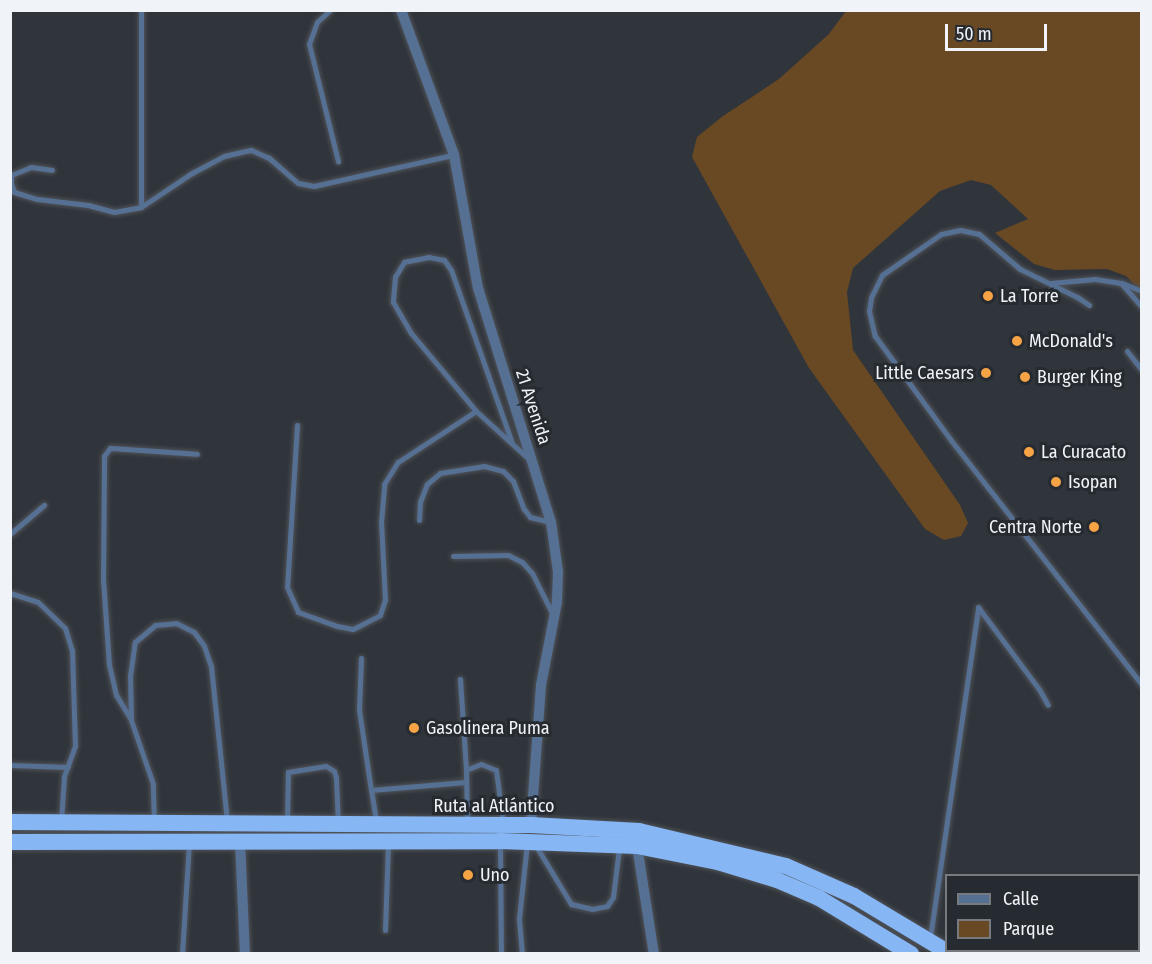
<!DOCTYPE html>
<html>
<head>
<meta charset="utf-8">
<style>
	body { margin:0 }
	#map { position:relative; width:1152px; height:964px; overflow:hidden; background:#30353b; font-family:"Fira Sans Condensed",sans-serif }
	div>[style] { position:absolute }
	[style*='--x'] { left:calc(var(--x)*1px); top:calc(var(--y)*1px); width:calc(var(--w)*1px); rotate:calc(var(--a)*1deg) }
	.green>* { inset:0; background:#694824 }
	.roads { filter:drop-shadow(0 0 2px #4f5359) drop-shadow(0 0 2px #4f5359) }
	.service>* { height:5px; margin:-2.5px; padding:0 2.5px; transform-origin:2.5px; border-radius:2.5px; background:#567094 }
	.minor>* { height:10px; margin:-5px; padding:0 5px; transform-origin:5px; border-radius:5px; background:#567094 }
	.trunk>* { height:16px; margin:-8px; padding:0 8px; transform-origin:8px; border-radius:8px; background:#87b6f4 }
	.dots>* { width:16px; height:16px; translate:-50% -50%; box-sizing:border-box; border:3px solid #262b31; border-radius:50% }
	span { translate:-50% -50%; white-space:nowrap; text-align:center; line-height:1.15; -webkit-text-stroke:6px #262b31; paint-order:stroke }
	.poi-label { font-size:18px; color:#f0f3f7 }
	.left { translate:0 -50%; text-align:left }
	.right { translate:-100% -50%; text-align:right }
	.street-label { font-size:18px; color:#f0f3f7 }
	.frame { position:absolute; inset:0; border:12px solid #f0f3f7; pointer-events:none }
	.legend { position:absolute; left:945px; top:874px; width:195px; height:78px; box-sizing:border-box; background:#262b31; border:2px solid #777b80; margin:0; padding:8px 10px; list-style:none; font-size:18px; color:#f0f3f7 }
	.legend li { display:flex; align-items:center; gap:12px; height:30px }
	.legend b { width:30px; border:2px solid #777b80 }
	.scale { position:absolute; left:945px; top:24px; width:102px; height:27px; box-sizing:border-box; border:3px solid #f0f3f7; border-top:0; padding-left:8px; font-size:18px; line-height:21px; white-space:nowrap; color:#f0f3f7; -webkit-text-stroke:4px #262b31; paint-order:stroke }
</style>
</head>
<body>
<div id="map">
	<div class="green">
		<i style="clip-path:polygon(846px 11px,1141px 11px,1141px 291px,1126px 276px,1107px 269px,1055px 270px,1034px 264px,995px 233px,1028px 219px,991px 185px,971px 180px,940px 191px,853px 268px,847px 292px,853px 350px,960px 505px,968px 523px,961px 536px,944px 540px,925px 529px,809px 368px,692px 157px,697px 137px,723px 116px,779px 79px,829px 34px)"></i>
	</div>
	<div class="roads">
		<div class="service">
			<i style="--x:141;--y:10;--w:197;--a:90"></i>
			<i style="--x:330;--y:10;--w:18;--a:137"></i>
			<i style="--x:317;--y:22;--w:23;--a:110"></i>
			<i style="--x:309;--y:44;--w:121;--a:76.1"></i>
			<i style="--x:52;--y:170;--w:21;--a:-172"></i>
			<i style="--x:31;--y:167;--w:22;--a:158"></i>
			<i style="--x:11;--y:175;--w:8;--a:90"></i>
			<i style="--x:11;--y:183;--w:9;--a:72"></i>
			<i style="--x:14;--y:192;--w:24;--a:17"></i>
			<i style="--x:37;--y:199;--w:51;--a:6.7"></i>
			<i style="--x:88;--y:205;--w:27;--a:15"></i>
			<i style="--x:114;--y:212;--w:27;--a:-10"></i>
			<i style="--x:141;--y:207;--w:61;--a:-33.7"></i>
			<i style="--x:192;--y:173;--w:36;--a:-28"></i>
			<i style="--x:224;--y:156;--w:28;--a:-13"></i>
			<i style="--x:251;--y:150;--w:20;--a:24"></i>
			<i style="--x:269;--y:158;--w:38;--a:41"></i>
			<i style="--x:298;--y:183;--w:16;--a:11"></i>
			<i style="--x:314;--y:186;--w:142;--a:-12.6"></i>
			<i style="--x:1051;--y:283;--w:44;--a:-5.2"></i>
			<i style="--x:1095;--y:279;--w:26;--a:9"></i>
			<i style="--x:1121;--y:283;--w:32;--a:49"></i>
			<i style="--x:1122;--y:283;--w:22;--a:22"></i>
			<i style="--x:1089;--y:305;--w:14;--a:-146"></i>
			<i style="--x:1077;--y:297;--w:64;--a:-153.8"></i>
			<i style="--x:1020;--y:269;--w:54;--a:-139.5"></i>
			<i style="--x:979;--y:234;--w:19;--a:-168"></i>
			<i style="--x:960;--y:230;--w:19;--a:168"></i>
			<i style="--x:941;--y:234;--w:72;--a:145.2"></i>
			<i style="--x:882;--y:275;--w:25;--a:116"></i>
			<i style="--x:871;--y:298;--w:13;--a:99"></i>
			<i style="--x:869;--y:311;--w:26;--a:77"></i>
			<i style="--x:875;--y:336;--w:127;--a:53.9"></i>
			<i style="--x:950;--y:439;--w:312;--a:52"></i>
			<i style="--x:1127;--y:351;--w:24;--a:52"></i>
			<i style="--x:297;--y:425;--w:162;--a:93.5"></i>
			<i style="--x:287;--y:587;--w:27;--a:66"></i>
			<i style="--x:298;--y:612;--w:41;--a:19.7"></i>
			<i style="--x:337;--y:626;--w:16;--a:11"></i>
			<i style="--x:353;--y:629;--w:30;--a:-27"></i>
			<i style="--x:380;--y:615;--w:16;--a:-72"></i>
			<i style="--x:385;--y:600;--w:78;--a:-92.9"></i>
			<i style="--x:381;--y:522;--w:38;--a:-85"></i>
			<i style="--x:384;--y:484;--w:26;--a:-58"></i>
			<i style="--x:398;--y:462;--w:93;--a:-33.2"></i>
			<i style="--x:512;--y:443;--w:183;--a:-109.4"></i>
			<i style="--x:451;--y:270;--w:12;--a:-125"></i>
			<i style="--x:444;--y:260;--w:15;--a:-169"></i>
			<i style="--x:429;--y:257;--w:25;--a:169"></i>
			<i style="--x:404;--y:262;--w:17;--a:121"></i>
			<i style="--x:395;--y:277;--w:25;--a:95"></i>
			<i style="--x:393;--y:302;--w:36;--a:60"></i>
			<i style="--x:411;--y:333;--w:102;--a:50.2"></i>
			<i style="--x:476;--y:411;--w:73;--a:42.2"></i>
			<i style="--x:419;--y:520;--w:18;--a:-87"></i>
			<i style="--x:420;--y:502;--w:19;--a:-69"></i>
			<i style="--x:427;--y:484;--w:17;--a:-40"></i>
			<i style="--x:440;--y:473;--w:45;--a:-9"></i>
			<i style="--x:484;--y:466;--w:20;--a:15"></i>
			<i style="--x:503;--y:471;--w:14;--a:45"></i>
			<i style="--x:513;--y:481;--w:30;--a:69"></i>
			<i style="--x:524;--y:509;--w:10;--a:53"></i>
			<i style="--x:530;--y:517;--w:21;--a:14"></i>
			<i style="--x:10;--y:534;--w:45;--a:-40.5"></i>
			<i style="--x:453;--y:556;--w:55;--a:-1"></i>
			<i style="--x:508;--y:555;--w:16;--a:27"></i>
			<i style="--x:522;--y:562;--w:15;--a:48"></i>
			<i style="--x:532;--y:573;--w:47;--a:63.4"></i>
			<i style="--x:10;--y:593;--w:29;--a:18"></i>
			<i style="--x:38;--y:602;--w:37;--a:44"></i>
			<i style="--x:65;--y:628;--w:24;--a:73"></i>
			<i style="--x:72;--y:651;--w:95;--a:88.2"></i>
			<i style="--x:75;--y:746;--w:33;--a:110"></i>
			<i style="--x:64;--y:777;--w:44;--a:93.9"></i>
			<i style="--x:978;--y:607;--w:102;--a:53.4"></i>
			<i style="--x:1039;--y:689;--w:18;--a:61"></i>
			<i style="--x:361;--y:658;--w:52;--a:92.2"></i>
			<i style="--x:359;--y:710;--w:81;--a:81.5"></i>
			<i style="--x:460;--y:679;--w:91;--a:86.2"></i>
			<i style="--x:130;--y:718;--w:27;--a:-121"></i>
			<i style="--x:116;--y:695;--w:31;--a:-103"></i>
			<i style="--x:109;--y:665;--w:85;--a:-94"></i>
			<i style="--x:103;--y:580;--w:124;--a:-89.5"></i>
			<i style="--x:104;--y:456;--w:10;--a:-53"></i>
			<i style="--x:110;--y:448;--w:87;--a:3.9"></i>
			<i style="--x:10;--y:765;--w:58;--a:2"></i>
			<i style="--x:154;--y:821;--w:37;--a:-92"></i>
			<i style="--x:153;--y:784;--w:68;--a:-109"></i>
			<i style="--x:131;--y:720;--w:44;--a:-91.3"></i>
			<i style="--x:130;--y:676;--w:34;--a:-82"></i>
			<i style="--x:135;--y:642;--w:26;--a:-40"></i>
			<i style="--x:155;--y:625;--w:21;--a:-5"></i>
			<i style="--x:176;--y:623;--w:20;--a:27"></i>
			<i style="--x:194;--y:632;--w:17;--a:54"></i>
			<i style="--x:204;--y:646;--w:21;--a:71"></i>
			<i style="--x:211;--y:666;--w:155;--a:84.1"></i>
			<i style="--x:376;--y:821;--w:31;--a:-99"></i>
			<i style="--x:371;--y:790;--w:95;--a:-4.8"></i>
			<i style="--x:467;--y:821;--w:51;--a:-91.1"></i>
			<i style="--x:466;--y:770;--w:16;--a:-22"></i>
			<i style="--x:481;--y:764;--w:16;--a:22"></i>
			<i style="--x:496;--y:770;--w:53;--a:82.5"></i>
			<i style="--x:287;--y:822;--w:50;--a:-88.9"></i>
			<i style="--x:288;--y:772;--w:38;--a:-9"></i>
			<i style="--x:326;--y:766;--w:9;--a:32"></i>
			<i style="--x:334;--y:771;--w:7;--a:74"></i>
			<i style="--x:336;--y:778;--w:45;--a:87.5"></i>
			<i style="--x:500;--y:843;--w:111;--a:89.5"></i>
			<i style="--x:536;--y:846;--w:68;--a:58.9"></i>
			<i style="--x:571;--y:904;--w:22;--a:13"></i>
			<i style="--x:592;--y:909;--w:15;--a:-11"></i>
			<i style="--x:607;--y:906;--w:11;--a:-56"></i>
			<i style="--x:613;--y:897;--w:49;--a:-83"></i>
			<i style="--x:385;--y:930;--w:86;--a:-88"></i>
			<i style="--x:930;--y:938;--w:334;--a:-81.7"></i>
			<i style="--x:182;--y:954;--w:110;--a:-86.4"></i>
			<i style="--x:522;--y:954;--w:36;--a:-95"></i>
			<i style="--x:519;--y:918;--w:75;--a:-83.9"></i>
		</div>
		<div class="minor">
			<i style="--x:401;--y:10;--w:154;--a:69.9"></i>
			<i style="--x:454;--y:155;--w:135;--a:79.8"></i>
			<i style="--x:478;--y:288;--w:245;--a:72.7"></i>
			<i style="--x:551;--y:522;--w:50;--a:82"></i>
			<i style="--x:558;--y:572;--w:30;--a:92"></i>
			<i style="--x:557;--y:602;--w:85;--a:100.9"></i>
			<i style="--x:541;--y:685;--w:140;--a:94.1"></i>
			<i style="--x:240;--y:841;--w:113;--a:87.5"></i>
			<i style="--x:637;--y:846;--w:109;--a:81.1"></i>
		</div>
		<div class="trunk">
			<i style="--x:10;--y:822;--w:521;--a:0.33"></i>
			<i style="--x:531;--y:825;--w:108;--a:3.2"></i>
			<i style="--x:639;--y:831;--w:151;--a:13.4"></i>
			<i style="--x:786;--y:866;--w:74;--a:23.8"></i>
			<i style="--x:854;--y:896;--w:113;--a:30.9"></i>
			<i style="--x:10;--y:842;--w:490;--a:-0.1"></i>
			<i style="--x:500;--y:841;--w:137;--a:2.1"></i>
			<i style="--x:637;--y:846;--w:83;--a:11.2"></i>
			<i style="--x:718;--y:862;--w:62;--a:17"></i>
			<i style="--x:777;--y:880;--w:46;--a:23.2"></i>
			<i style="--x:819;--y:898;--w:108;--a:31.3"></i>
		</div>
	</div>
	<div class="dots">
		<i style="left:988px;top:296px;background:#f5a345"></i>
		<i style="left:1017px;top:341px;background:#f5a345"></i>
		<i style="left:986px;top:373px;background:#f5a345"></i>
		<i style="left:1025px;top:377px;background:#f5a345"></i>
		<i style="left:1029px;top:452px;background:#f5a345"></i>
		<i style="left:1056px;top:482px;background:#f5a345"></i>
		<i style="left:1094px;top:527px;background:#f5a345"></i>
		<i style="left:414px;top:728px;background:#f5a345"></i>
		<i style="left:468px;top:875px;background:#f5a345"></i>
	</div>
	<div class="poi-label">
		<span class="left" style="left:1000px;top:296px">La Torre</span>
		<span class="left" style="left:1029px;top:341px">McDonald's</span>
		<span class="right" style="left:974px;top:373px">Little Caesars</span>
		<span class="left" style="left:1037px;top:377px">Burger King</span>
		<span class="left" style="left:1041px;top:452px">La Curacato</span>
		<span class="left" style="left:1068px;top:482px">Isopan</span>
		<span class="right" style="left:1082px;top:527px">Centra Norte</span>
		<span class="left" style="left:426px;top:728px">Gasolinera Puma</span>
		<span class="left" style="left:480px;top:875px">Uno</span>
	</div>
	<div class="street-label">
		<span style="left:533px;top:407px;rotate:72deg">21 Avenida</span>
		<span style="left:494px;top:806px">Ruta al Atlántico</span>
	</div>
	<div class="frame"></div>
	<ul class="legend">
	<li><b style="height:8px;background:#567094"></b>Calle</li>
	<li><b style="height:16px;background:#694824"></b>Parque</li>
	</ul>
	<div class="scale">50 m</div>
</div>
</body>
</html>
